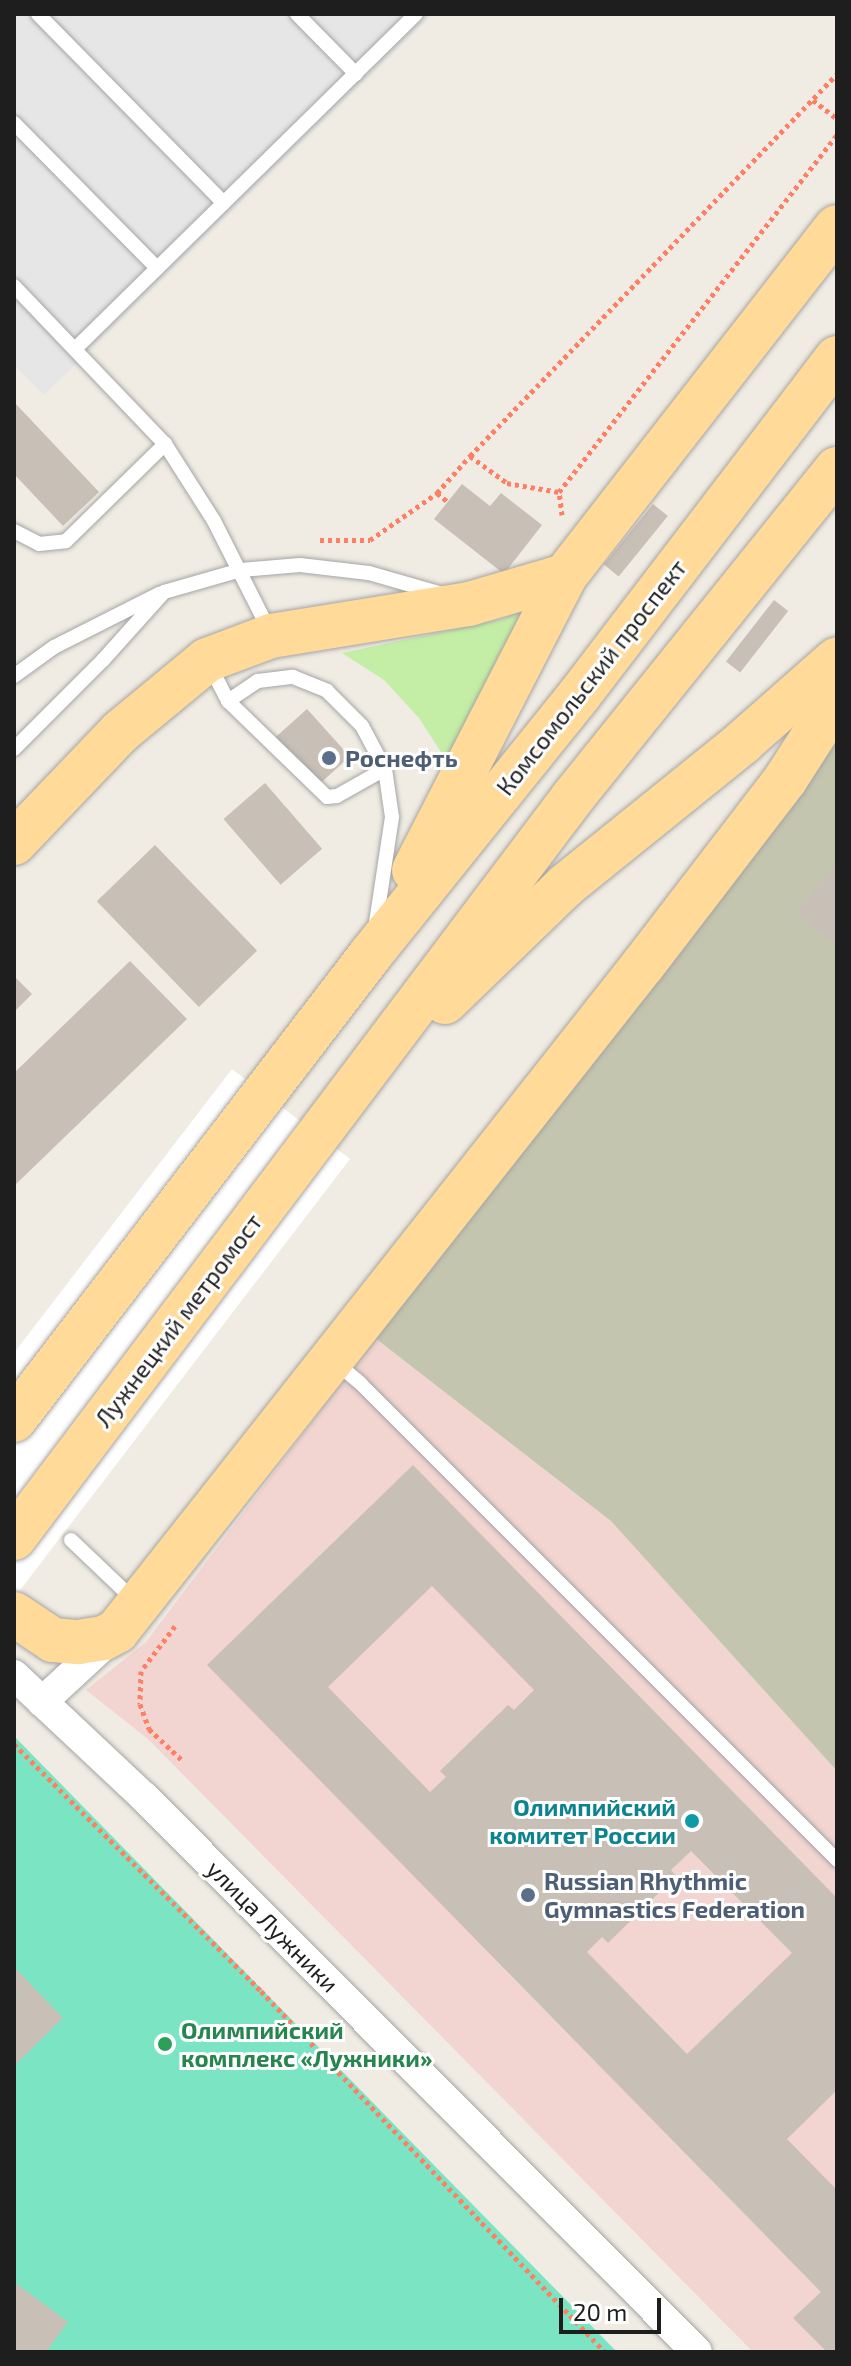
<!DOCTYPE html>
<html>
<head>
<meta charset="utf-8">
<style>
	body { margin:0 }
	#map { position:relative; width:851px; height:2366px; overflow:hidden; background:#f0ece3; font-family:"Exo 2",sans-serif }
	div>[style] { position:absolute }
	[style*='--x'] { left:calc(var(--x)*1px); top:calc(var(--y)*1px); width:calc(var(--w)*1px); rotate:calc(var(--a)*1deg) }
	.commercial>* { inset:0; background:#f2d4d1 }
	.construction>* { inset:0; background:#c3c5ae }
	.grass>* { inset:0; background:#c4eea5 }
	.pitch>* { inset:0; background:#7be5c3 }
	.parking>* { inset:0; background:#e6e6e6 }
	.pier>* { inset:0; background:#fff }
	.building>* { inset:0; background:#c8bfb6; transform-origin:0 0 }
	.path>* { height:5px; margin-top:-2.5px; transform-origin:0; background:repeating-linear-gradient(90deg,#ff7f65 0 4px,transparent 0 8px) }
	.roads { filter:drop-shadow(0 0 2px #a5a5a5) drop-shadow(0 0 2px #a5a5a5) }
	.service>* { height:14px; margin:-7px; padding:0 7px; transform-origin:7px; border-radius:7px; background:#fff }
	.minor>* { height:30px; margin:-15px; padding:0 15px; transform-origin:15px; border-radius:15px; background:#fff }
	.primary>* { height:44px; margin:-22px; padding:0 22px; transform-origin:22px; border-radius:22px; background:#ffda99 }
	.dots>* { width:22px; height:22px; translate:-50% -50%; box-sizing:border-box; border:4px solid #fff; border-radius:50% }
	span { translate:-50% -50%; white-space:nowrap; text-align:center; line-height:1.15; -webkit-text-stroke:6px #fff; paint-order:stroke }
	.street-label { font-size:24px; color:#1e1e1e }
	.service-label { font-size:24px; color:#4e5e75; font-weight:700 }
	.left { translate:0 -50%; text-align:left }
	.culture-label { font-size:24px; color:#0d838f; font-weight:700 }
	.right { translate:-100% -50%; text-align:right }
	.leisure-label { font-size:24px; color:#27864d; font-weight:700 }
	.frame { position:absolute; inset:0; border:16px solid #1e1e1e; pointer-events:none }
	.scale { position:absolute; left:559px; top:2298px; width:102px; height:36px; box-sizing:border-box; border:4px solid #1e1e1e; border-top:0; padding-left:10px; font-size:24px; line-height:28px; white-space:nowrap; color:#1e1e1e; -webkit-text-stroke:6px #fff; paint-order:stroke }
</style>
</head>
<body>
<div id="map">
	<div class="commercial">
		<i style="clip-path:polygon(375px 1338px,611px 1521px,837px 1771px,837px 2352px,753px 2352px,148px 1739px,86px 1690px,146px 1642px)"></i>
	</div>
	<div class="construction">
		<i style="clip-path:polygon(837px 728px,837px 1771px,611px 1521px,375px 1338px)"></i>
	</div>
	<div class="grass">
		<i style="clip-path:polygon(532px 605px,446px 760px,419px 718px,384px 680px,342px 653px,503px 619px)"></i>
	</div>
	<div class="pitch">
		<i style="clip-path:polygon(14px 1736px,617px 2352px,14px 2352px)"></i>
	</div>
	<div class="parking">
		<i style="clip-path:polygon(14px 14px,433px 14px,44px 395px,14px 365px)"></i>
	</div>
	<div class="pier">
		<i style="clip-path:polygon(232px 1069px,350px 1159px,14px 1598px,14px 1353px)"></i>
	</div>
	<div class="building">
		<i style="clip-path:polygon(14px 402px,99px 492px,63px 526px,14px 474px)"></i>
		<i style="clip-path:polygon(462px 484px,490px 506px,501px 493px,542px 525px,504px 574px,434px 519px)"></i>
		<i style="left:653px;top:504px;width:19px;height:78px;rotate:39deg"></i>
		<i style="left:774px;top:600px;width:18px;height:78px;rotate:38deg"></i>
		<i style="left:307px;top:709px;width:64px;height:42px;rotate:48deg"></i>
		<i style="left:265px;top:783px;width:87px;height:55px;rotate:49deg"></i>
		<i style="left:155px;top:845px;width:147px;height:81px;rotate:46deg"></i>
		<i style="clip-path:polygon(837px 861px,837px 946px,796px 914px)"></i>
		<i style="clip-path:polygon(130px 961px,187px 1019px,14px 1186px,14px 1073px)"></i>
		<i style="clip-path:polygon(14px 976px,32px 994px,14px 1012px)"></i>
		<i style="clip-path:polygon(evenodd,413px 1465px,837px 1898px,837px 2090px,787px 2139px,837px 2190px,837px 2347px,832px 2352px,827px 2352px,793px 2318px,821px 2292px,207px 1665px,413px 1465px,432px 1586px,534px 1690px,514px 1710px,508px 1705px,440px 1771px,446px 1777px,430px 1792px,328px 1687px,432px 1586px,413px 1465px,691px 1851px,792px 1953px,687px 2054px,587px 1952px,602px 1937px,608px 1943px,676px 1876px,671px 1870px,691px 1851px)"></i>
		<i style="clip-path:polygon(14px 1967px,63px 2018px,14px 2066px)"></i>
		<i style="clip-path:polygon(14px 2282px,68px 2322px,46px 2352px,14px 2352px)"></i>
	</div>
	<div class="path">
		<i style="--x:813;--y:100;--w:31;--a:38"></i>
		<i style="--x:470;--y:456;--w:530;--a:-46.15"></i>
		<i style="--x:437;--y:493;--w:13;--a:39"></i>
		<i style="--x:562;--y:515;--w:23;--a:-97"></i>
		<i style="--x:559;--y:492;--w:452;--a:-52.1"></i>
		<i style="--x:320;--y:540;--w:50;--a:0"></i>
		<i style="--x:370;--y:540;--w:82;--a:-35"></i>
		<i style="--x:437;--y:493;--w:50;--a:-48.3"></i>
		<i style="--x:470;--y:456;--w:46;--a:36.1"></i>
		<i style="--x:507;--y:483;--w:53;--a:9.8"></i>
		<i style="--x:175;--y:1626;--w:56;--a:127.1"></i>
		<i style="--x:141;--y:1671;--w:33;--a:92"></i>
		<i style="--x:140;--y:1704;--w:27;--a:70"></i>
		<i style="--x:149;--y:1729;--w:48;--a:43.3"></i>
		<i style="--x:14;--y:1744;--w:349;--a:45"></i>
		<i style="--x:261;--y:1991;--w:499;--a:46.4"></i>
	</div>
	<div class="roads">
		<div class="service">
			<i style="--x:38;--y:14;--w:265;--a:45.5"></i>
			<i style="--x:297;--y:14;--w:84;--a:45.5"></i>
			<i style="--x:14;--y:123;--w:204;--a:45.4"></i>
			<i style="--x:14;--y:286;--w:219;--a:46.3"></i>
			<i style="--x:165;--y:444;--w:91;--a:57.5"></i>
			<i style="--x:214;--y:521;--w:124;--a:63.2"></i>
			<i style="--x:76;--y:348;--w:477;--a:-44.5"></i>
			<i style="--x:14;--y:531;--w:28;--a:27"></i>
			<i style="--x:39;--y:544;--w:27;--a:-6"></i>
			<i style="--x:66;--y:541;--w:139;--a:-44.4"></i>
			<i style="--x:209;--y:664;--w:42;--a:62.8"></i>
			<i style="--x:228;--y:701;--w:138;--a:44.1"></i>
			<i style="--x:327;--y:797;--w:10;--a:-6"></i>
			<i style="--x:337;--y:796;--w:55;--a:-29.4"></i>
			<i style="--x:14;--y:676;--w:49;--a:-35.9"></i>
			<i style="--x:54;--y:647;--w:118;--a:-26.8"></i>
			<i style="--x:228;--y:701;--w:36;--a:-34"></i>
			<i style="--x:258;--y:681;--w:35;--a:-7"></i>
			<i style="--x:293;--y:677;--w:37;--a:22"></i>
			<i style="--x:327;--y:691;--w:49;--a:45"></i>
			<i style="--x:362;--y:726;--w:49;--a:61.9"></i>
			<i style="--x:385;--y:769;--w:49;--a:81.7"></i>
			<i style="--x:392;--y:817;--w:113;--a:98.6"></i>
			<i style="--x:14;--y:749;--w:126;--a:-45"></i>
			<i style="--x:103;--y:660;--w:91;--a:-48.1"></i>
			<i style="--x:164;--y:592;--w:80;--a:-15.9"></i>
			<i style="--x:241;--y:570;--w:59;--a:-4.8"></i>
			<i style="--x:300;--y:565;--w:69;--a:6.6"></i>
			<i style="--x:369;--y:573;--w:76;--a:16"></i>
			<i style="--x:335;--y:1362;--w:33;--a:40"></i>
			<i style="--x:360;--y:1383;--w:675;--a:45"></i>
			<i style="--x:71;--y:1540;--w:87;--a:43.6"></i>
		</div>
		<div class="minor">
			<i style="--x:14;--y:1675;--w:178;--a:43.2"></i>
			<i style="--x:144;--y:1797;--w:783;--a:45.1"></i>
			<i style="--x:42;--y:1702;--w:94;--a:-42.8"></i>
		</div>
		<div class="primary">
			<i style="--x:14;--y:843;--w:153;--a:-46.3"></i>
			<i style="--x:120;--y:732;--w:113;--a:-39.6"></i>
			<i style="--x:207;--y:660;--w:68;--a:-20.6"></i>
			<i style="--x:271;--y:636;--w:201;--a:-9.2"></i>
			<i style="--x:469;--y:604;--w:100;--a:-16.3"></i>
			<i style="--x:414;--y:870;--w:331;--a:-62.8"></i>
			<i style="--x:565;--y:576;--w:442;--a:-52.1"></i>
			<i style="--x:445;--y:1002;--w:168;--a:-44"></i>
			<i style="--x:566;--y:885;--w:228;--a:-38.9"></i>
			<i style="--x:743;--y:742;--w:125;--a:-41.4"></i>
			<i style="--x:14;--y:1420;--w:587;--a:-52.54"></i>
			<i style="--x:371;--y:954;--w:334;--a:-51.2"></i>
			<i style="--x:580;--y:694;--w:423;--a:-52.6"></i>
			<i style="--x:14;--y:1538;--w:928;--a:-52.97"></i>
			<i style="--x:573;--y:797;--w:421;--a:-51.2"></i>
			<i style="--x:14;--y:1614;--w:47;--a:33.7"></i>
			<i style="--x:53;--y:1640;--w:25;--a:5"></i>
			<i style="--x:78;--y:1642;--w:26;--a:-9"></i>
			<i style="--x:104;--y:1638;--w:15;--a:-28"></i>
			<i style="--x:117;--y:1631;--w:849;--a:-51.7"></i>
			<i style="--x:643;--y:965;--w:233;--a:-52.5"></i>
			<i style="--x:785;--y:780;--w:96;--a:-57.3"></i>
		</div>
	</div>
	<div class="dots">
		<i style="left:329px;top:758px;background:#5c6f8a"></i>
		<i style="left:692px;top:1821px;background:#0f9aa8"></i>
		<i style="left:528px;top:1895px;background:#5c6f8a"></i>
		<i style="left:165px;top:2044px;background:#2e9e5b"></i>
	</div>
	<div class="street-label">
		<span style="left:591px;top:677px;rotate:-52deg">Комсомольский проспект</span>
		<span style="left:178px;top:1320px;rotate:-53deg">Лужнецкий метромост</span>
		<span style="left:273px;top:1926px;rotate:45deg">улица Лужники</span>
	</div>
	<div class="service-label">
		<span class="left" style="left:345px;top:758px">Роснефть</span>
		<span class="left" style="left:544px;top:1895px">Russian Rhythmic<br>Gymnastics Federation</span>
	</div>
	<div class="culture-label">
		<span class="right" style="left:676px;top:1821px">Олимпийский<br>комитет России</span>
	</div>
	<div class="leisure-label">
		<span class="left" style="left:181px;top:2044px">Олимпийский<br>комплекс «Лужники»</span>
	</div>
	<div class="frame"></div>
	<div class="scale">20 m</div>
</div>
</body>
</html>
